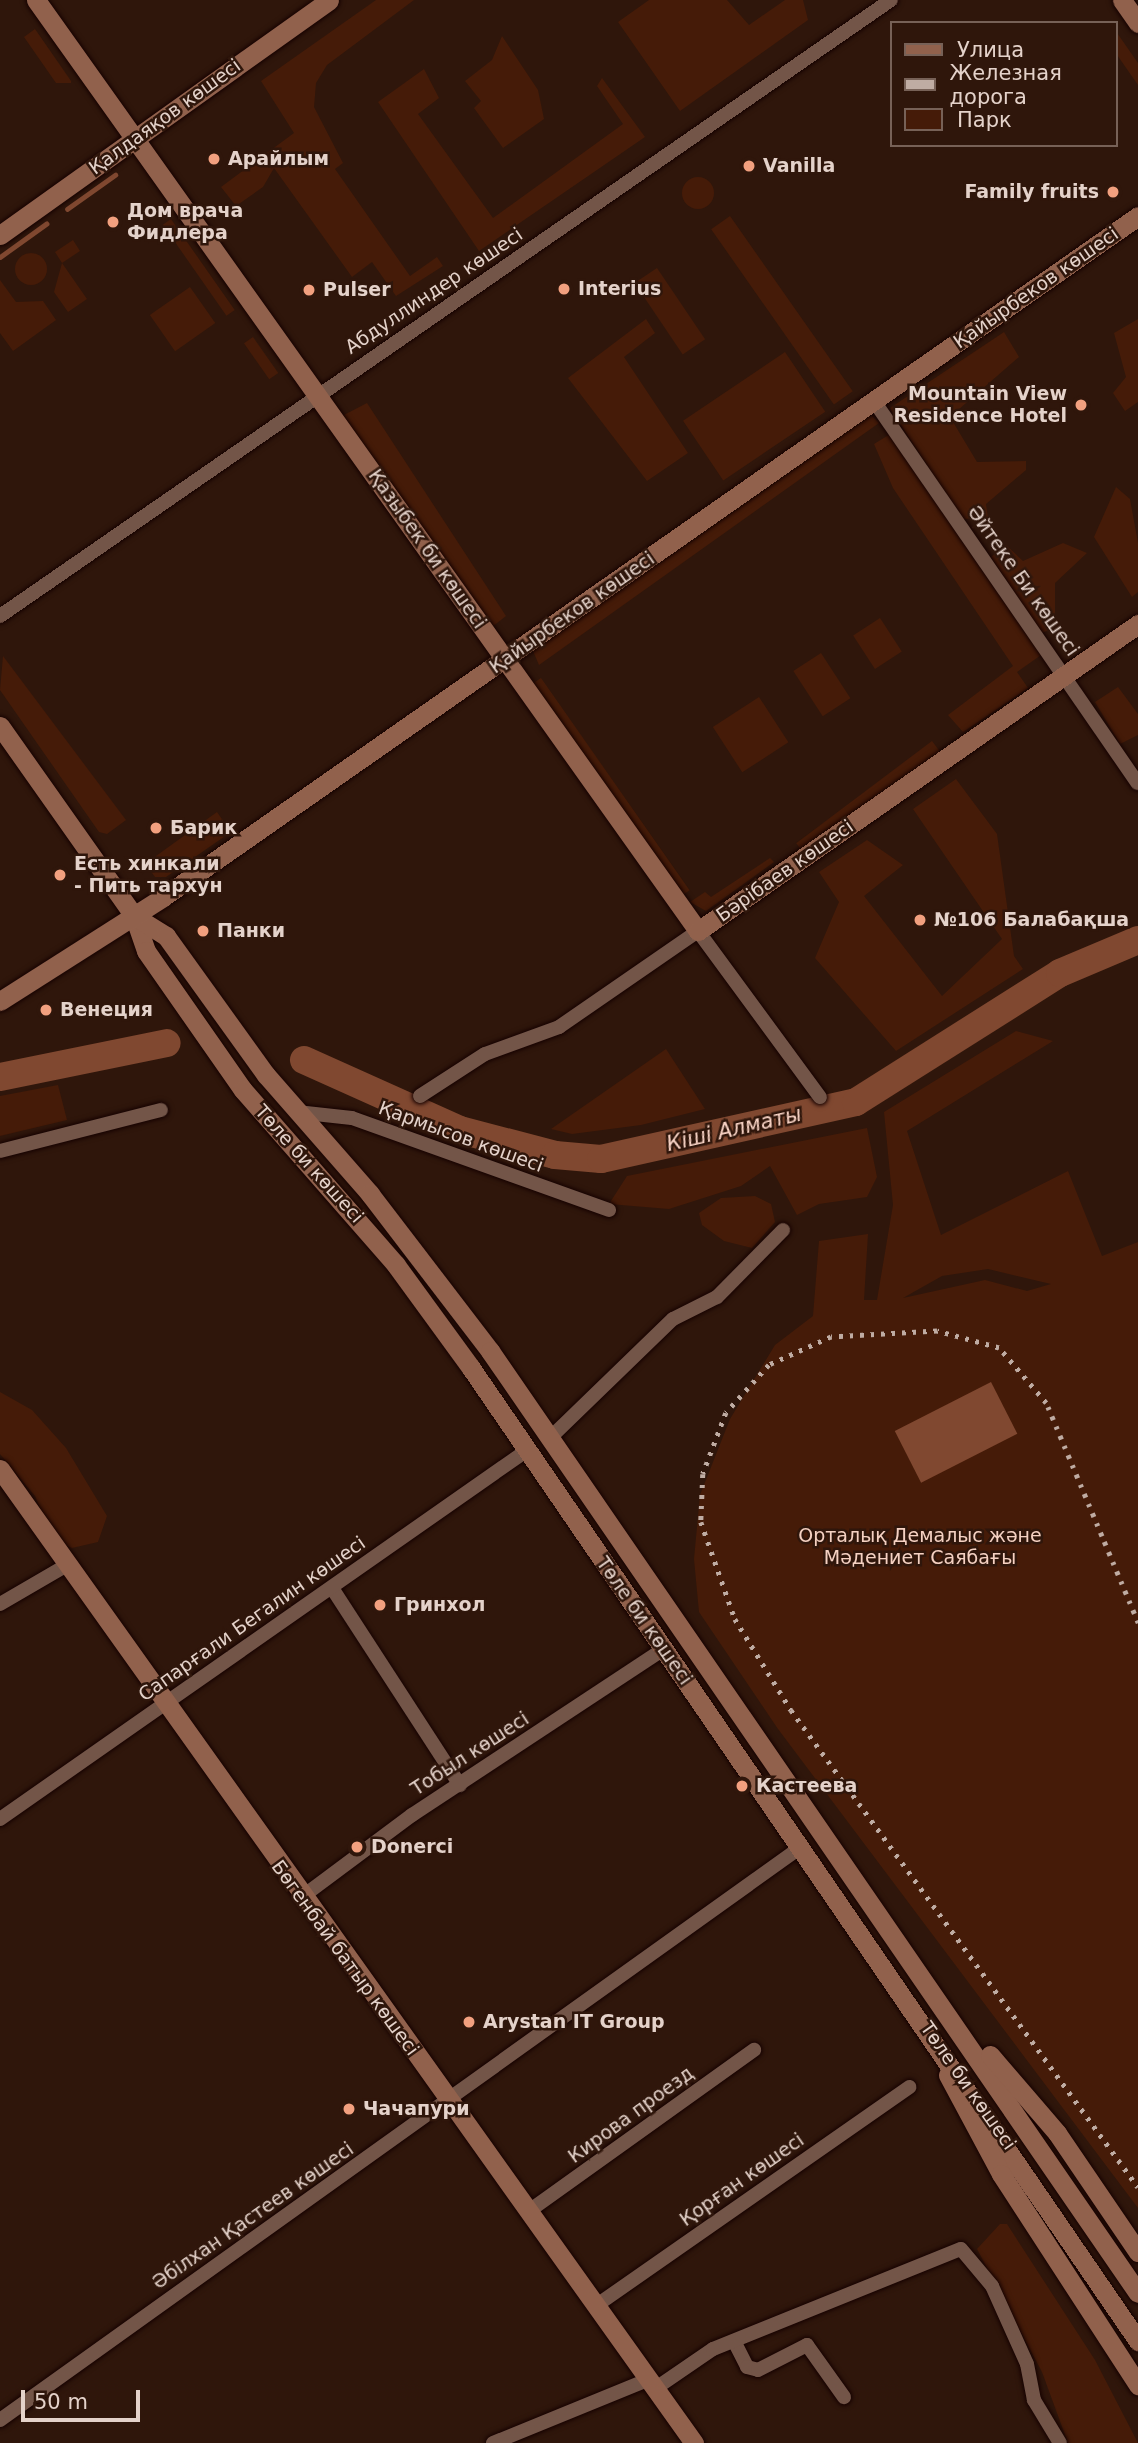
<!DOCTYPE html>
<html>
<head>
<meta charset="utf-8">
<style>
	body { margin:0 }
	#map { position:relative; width:1138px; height:2443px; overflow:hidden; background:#2f160b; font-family:"DejaVu Sans",sans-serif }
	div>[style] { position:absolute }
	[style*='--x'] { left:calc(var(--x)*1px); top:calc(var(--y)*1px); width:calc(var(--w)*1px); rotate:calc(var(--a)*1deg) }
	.green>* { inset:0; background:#451b08; transform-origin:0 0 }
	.round { border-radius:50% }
	.water>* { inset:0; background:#804830; transform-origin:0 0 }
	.stream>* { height:4.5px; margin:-2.25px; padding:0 2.25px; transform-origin:2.25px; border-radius:2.25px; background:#804830 }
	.river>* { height:28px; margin:-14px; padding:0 14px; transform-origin:14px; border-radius:14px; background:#804830 }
	.roads { filter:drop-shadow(0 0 2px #160200) drop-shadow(0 0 2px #160200) }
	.street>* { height:14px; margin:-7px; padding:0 7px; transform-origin:7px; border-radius:7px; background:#735548 }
	.secondary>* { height:19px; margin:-9.5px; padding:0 9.5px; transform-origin:9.5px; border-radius:9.5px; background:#91614c }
	.rail>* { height:4.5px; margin-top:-2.25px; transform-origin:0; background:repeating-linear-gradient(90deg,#bfaca3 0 3.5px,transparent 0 10.5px) }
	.dots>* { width:19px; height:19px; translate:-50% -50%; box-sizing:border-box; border:4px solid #2f160b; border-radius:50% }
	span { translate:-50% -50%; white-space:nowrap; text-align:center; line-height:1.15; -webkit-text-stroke:5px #2f160b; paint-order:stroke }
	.street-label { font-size:19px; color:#e4d2ca }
	.poi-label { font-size:19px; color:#e4d2ca; font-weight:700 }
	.left { translate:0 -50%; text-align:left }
	.right { translate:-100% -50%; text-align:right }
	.park-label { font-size:19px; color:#f5d1c2 }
	.water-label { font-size:21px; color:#f9d4c6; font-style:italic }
	.legend { position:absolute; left:890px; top:21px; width:228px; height:126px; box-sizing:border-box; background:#2f160b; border:2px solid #776157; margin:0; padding:9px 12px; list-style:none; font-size:21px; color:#e4d2ca }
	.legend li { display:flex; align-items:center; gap:14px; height:35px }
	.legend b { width:35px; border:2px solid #776157 }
	.scale { position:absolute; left:21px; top:2390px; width:119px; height:32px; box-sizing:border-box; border:4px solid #e4d2ca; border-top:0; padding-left:9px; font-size:21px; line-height:24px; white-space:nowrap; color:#e4d2ca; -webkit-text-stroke:5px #2f160b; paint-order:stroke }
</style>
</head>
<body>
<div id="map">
	<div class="green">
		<i style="clip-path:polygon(376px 0,414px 0,327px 65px,316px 83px,314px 107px,343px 163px,335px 169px,410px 276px,437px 257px,443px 266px,396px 296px,372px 262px,352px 277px,274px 168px,263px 187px,236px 206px,221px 187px,294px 133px,261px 81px)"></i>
		<i style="clip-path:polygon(649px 0,727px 0,749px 25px,785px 0,803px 0,808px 20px,680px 111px,618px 22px)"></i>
		<i style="clip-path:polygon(35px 29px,71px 81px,71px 83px,56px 83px,24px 37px)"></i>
		<i style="clip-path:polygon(1115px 30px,1138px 63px,1138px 85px,1115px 52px)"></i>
		<i style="clip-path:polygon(502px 36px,538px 90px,544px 119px,503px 148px,474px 108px,481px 101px,465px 81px,492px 60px)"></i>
		<i style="clip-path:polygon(424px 69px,439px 98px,418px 114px,493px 218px,623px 124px,597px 86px,602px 78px,645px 137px,479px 251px,378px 102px)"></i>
		<i class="round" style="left:682px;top:177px;width:32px;height:32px"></i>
		<i style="left:730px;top:216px;width:214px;height:23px;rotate:55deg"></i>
		<i style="left:171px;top:219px;width:111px;height:10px;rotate:55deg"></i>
		<i style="clip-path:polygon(73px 240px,80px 251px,62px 263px,87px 299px,68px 312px,54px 292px,62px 263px,55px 252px)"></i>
		<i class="round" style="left:15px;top:253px;width:32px;height:32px"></i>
		<i style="left:657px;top:268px;width:86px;height:27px;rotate:56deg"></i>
		<i style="clip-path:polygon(0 280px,16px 302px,43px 301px,56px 320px,13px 351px,0 333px)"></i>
		<i style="left:190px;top:287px;width:44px;height:49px;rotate:55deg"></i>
		<i style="clip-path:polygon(646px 319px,655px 333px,624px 357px,688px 453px,647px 481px,568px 378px)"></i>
		<i style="clip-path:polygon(1138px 319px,1138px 402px,1125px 411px,1113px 393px,1126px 377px,1114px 333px)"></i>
		<i style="clip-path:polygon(1004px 332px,1019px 357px,950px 417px,977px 462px,1026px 461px,1026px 470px,986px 504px,988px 518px,962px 519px,890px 408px)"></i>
		<i style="left:253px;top:337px;width:44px;height:11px;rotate:55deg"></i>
		<i style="left:785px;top:352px;width:72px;height:123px;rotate:56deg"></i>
		<i style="clip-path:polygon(367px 403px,506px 616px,492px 627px,342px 416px)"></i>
		<i style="clip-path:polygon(870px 414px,879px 423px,539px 665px,533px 651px)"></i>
		<i style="clip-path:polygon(892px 433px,1044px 653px,1017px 672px,1028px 688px,963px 732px,948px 715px,1013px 666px,893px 488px,874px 444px)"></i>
		<i style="clip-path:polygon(1116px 487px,1130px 499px,1138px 543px,1138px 592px,1132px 597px,1094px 537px)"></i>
		<i style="clip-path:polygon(1063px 543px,1087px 553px,1055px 583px,1055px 628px,1041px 633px,991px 557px,1006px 545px,1023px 561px)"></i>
		<i style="left:880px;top:618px;width:40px;height:32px;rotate:57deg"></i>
		<i style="left:821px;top:653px;width:54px;height:33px;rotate:57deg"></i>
		<i style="clip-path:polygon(3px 656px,126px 820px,107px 834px,99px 832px,0 690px)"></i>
		<i style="left:541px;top:678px;width:259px;height:14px;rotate:55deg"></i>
		<i style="clip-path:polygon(1118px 687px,1138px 714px,1138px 735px,1120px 744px,1095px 702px)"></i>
		<i style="left:759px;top:697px;width:54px;height:55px;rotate:57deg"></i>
		<i style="left:932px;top:741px;width:15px;height:170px;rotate:53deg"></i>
		<i style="clip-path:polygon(956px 779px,997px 834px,1014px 956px,1023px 969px,896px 1051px,815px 958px,839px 902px,819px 872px,867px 840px,903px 865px,864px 896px,942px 996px,1002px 939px,913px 809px)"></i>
		<i style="clip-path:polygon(217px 812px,231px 832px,166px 877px,155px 877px,150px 870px,156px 856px)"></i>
		<i style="clip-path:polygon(770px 858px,774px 862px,706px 911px,690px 902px,705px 892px,711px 897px)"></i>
		<i style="clip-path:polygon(evenodd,1016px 1031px,1053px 1041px,907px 1131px,941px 1235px,1068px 1171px,1102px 1256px,1138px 1242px,1138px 2208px,778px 1729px,699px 1612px,694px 1559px,700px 1495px,730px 1419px,775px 1345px,813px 1316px,819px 1241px,868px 1234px,864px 1300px,877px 1300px,893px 1205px,884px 1112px,1016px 1031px,988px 1269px,1051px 1284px,1027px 1291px,985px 1280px,903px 1298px,942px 1276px,988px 1269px)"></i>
		<i style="clip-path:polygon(666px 1049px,705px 1109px,641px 1125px,572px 1134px,551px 1129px)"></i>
		<i style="clip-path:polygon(58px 1085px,67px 1120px,0 1136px,0 1096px)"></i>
		<i style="clip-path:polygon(867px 1128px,877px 1177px,867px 1197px,819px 1204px,797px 1215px,770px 1166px,741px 1186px,669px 1209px,609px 1204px,627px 1176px)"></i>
		<i style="clip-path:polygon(755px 1196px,771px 1204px,775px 1222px,752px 1248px,724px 1241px,702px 1225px,699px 1213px,721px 1198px)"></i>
		<i style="clip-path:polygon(0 1392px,32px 1410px,66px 1448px,107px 1516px,98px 1542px,72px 1548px,53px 1539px,35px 1496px,0 1454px)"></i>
		<i style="clip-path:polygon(1000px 2224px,1007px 2224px,1095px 2360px,1138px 2443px,1068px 2443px,1042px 2372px,977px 2249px)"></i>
	</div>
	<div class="water">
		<i style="left:991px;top:1382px;width:58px;height:108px;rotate:63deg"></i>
	</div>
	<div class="stream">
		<i style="--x:67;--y:209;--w:59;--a:-35.3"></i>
		<i style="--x:0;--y:257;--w:57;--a:-35.7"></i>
	</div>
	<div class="river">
		<i style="--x:304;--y:1060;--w:171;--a:24.2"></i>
		<i style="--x:460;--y:1130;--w:98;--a:14.7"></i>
		<i style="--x:555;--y:1155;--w:46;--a:5"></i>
		<i style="--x:601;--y:1159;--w:261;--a:-12.6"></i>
		<i style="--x:856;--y:1102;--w:241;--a:-32.3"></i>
		<i style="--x:1060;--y:973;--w:85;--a:-22.9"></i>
		<i style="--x:0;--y:1077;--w:170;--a:-11.5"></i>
	</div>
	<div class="roads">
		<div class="street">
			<i style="--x:874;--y:401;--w:464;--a:55.4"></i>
			<i style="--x:0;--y:616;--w:1083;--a:-34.66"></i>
			<i style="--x:420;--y:1096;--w:77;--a:-32.9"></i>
			<i style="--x:485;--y:1054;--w:79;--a:-20"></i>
			<i style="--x:559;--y:1027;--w:169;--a:-34.6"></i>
			<i style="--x:698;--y:931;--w:206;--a:53.7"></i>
			<i style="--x:297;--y:1112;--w:55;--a:6.2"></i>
			<i style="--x:352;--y:1118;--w:273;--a:19.7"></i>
			<i style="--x:0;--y:1151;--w:166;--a:-14.3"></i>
			<i style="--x:550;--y:1438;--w:171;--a:-44.1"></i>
			<i style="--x:673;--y:1319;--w:49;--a:-26.6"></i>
			<i style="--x:717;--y:1297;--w:94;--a:-45.4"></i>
			<i style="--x:332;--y:1588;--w:235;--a:57"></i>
			<i style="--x:0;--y:1604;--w:78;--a:-30.2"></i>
			<i style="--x:0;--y:1819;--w:642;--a:-34.98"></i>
			<i style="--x:302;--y:1897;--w:137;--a:-36.7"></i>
			<i style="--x:412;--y:1815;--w:302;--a:-33.4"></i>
			<i style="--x:529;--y:2211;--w:277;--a:-35.6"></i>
			<i style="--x:597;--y:2305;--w:381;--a:-34.9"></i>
			<i style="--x:734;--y:2341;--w:29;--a:63"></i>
			<i style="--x:747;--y:2367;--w:11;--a:15"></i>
			<i style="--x:758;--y:2370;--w:55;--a:-27"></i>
			<i style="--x:807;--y:2345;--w:64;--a:54.6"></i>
			<i style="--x:656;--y:2388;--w:69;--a:-34.4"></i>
			<i style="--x:713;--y:2349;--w:267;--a:-22"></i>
			<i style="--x:961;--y:2249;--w:48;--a:50"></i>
			<i style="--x:992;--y:2286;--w:85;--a:65.8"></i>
			<i style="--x:1027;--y:2364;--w:37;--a:79"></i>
			<i style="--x:1034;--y:2400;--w:50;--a:58.8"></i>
			<i style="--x:0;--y:2420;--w:985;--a:-35.58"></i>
			<i style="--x:493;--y:2443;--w:170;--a:-22.2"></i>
		</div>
		<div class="secondary">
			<i style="--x:36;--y:0;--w:1142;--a:54.58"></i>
			<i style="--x:698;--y:931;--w:537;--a:-34.9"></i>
			<i style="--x:1122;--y:0;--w:28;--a:55"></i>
			<i style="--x:0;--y:235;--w:404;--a:-35.5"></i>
			<i style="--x:0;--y:726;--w:232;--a:54.8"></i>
			<i style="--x:134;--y:916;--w:37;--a:71"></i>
			<i style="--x:146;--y:951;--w:169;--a:55.1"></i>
			<i style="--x:243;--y:1090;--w:232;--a:48.8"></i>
			<i style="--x:396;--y:1265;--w:127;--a:53.9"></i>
			<i style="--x:471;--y:1368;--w:1180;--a:55.57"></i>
			<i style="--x:134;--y:916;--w:38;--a:32"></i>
			<i style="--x:166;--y:936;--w:171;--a:54.3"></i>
			<i style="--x:266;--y:1075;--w:158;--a:48.8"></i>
			<i style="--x:370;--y:1194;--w:198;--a:52.6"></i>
			<i style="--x:490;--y:1351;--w:1143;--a:55.48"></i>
			<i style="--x:0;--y:1001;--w:193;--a:-32.5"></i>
			<i style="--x:163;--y:897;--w:1189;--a:-34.93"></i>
			<i style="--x:0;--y:1469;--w:1196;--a:54.53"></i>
			<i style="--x:990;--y:2055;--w:103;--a:49.3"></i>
			<i style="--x:1057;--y:2133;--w:144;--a:55.8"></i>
			<i style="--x:948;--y:2075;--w:112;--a:61.8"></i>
			<i style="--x:1001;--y:2174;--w:252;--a:57"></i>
		</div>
	</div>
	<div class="rail">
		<i style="--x:1138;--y:1623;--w:238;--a:-112.7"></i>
		<i style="--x:1046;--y:1403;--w:72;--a:-130.5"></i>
		<i style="--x:999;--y:1348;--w:64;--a:-164.7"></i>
		<i style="--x:937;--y:1331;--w:106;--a:176.8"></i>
		<i style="--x:831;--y:1337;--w:68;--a:155.7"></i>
		<i style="--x:769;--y:1365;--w:64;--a:131.9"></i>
		<i style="--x:726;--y:1413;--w:65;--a:110.7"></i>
		<i style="--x:703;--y:1474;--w:48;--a:92.4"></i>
		<i style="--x:701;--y:1522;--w:103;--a:70.7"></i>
		<i style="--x:735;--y:1619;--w:107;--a:58.4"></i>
		<i style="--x:791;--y:1710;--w:590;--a:53.97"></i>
	</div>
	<div class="dots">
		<i style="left:214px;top:159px;background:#f2a07f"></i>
		<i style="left:749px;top:166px;background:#f2a07f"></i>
		<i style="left:1113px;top:192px;background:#f2a07f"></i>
		<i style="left:113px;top:222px;background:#f2a07f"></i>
		<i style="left:564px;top:289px;background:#f2a07f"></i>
		<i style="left:309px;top:290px;background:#f2a07f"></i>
		<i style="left:1081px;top:405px;background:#f2a07f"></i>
		<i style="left:156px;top:828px;background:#f2a07f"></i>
		<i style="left:60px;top:875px;background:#f2a07f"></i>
		<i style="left:920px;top:920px;background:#f2a07f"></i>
		<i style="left:203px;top:931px;background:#f2a07f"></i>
		<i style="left:46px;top:1010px;background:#f2a07f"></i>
		<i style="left:380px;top:1605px;background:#f2a07f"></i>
		<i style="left:742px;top:1786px;background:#f2a07f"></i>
		<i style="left:357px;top:1847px;background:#f2a07f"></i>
		<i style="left:469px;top:2022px;background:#f2a07f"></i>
		<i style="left:349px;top:2109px;background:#f2a07f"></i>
	</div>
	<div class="street-label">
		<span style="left:165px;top:117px;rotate:-36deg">Қалдаяқов көшесі</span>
		<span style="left:1036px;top:288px;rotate:-35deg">Қайырбеков көшесі</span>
		<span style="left:434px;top:291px;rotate:-34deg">Абдуллиндер көшесі</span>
		<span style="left:427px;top:549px;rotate:55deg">Қазыбек би көшесі</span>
		<span style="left:1023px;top:581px;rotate:55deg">Әйтеке Би көшесі</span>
		<span style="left:572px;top:613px;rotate:-35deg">Қайырбеков көшесі</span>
		<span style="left:785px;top:871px;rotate:-35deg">Бәрібаев көшесі</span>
		<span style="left:461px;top:1137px;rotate:20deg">Қармысов көшесі</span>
		<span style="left:309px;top:1164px;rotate:48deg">Төле би көшесі</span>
		<span style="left:252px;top:1619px;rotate:-35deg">Сапарғали Бегалин көшесі</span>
		<span style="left:644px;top:1621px;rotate:55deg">Төле би көшесі</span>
		<span style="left:470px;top:1754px;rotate:-33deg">Тобыл көшесі</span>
		<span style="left:345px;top:1958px;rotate:54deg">Бөгенбай батыр көшесі</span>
		<span style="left:968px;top:2086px;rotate:55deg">Төле би көшесі</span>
		<span style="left:631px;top:2115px;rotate:-36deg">Кирова проезд</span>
		<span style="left:742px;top:2180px;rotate:-35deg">Қорған көшесі</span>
		<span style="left:253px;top:2216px;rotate:-35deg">Әбілхан Қастеев көшесі</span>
	</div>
	<div class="poi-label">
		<span class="left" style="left:228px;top:159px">Арайлым</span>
		<span class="left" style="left:763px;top:166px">Vanilla</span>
		<span class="right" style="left:1099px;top:192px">Family fruits</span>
		<span class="left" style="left:127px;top:222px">Дом врача<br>Фидлера</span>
		<span class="left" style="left:578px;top:289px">Interius</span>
		<span class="left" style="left:323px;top:290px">Pulser</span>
		<span class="right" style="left:1067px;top:405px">Mountain View<br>Residence Hotel</span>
		<span class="left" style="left:170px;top:828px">Барик</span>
		<span class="left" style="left:74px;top:875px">Есть хинкали<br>- Пить тархун</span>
		<span class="left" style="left:934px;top:920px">№106 Балабақша</span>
		<span class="left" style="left:217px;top:931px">Панки</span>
		<span class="left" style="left:60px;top:1010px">Венеция</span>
		<span class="left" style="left:394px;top:1605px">Гринхол</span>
		<span class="left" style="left:756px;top:1786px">Кастеева</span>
		<span class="left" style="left:371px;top:1847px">Donerci</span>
		<span class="left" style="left:483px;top:2022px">Arystan IT Group</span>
		<span class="left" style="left:363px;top:2109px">Чачапури</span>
	</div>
	<div class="park-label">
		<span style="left:920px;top:1547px">Орталық Демалыс және<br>Мәдениет Саябағы</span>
	</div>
	<div class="water-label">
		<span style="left:734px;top:1129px;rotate:-13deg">Кіші Алматы</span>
	</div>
	<ul class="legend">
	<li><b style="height:9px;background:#91614c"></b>Улица</li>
	<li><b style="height:9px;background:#bfaca3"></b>Железная дорога</li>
	<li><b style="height:19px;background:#451b08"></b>Парк</li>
	</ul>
	<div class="scale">50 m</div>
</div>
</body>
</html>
